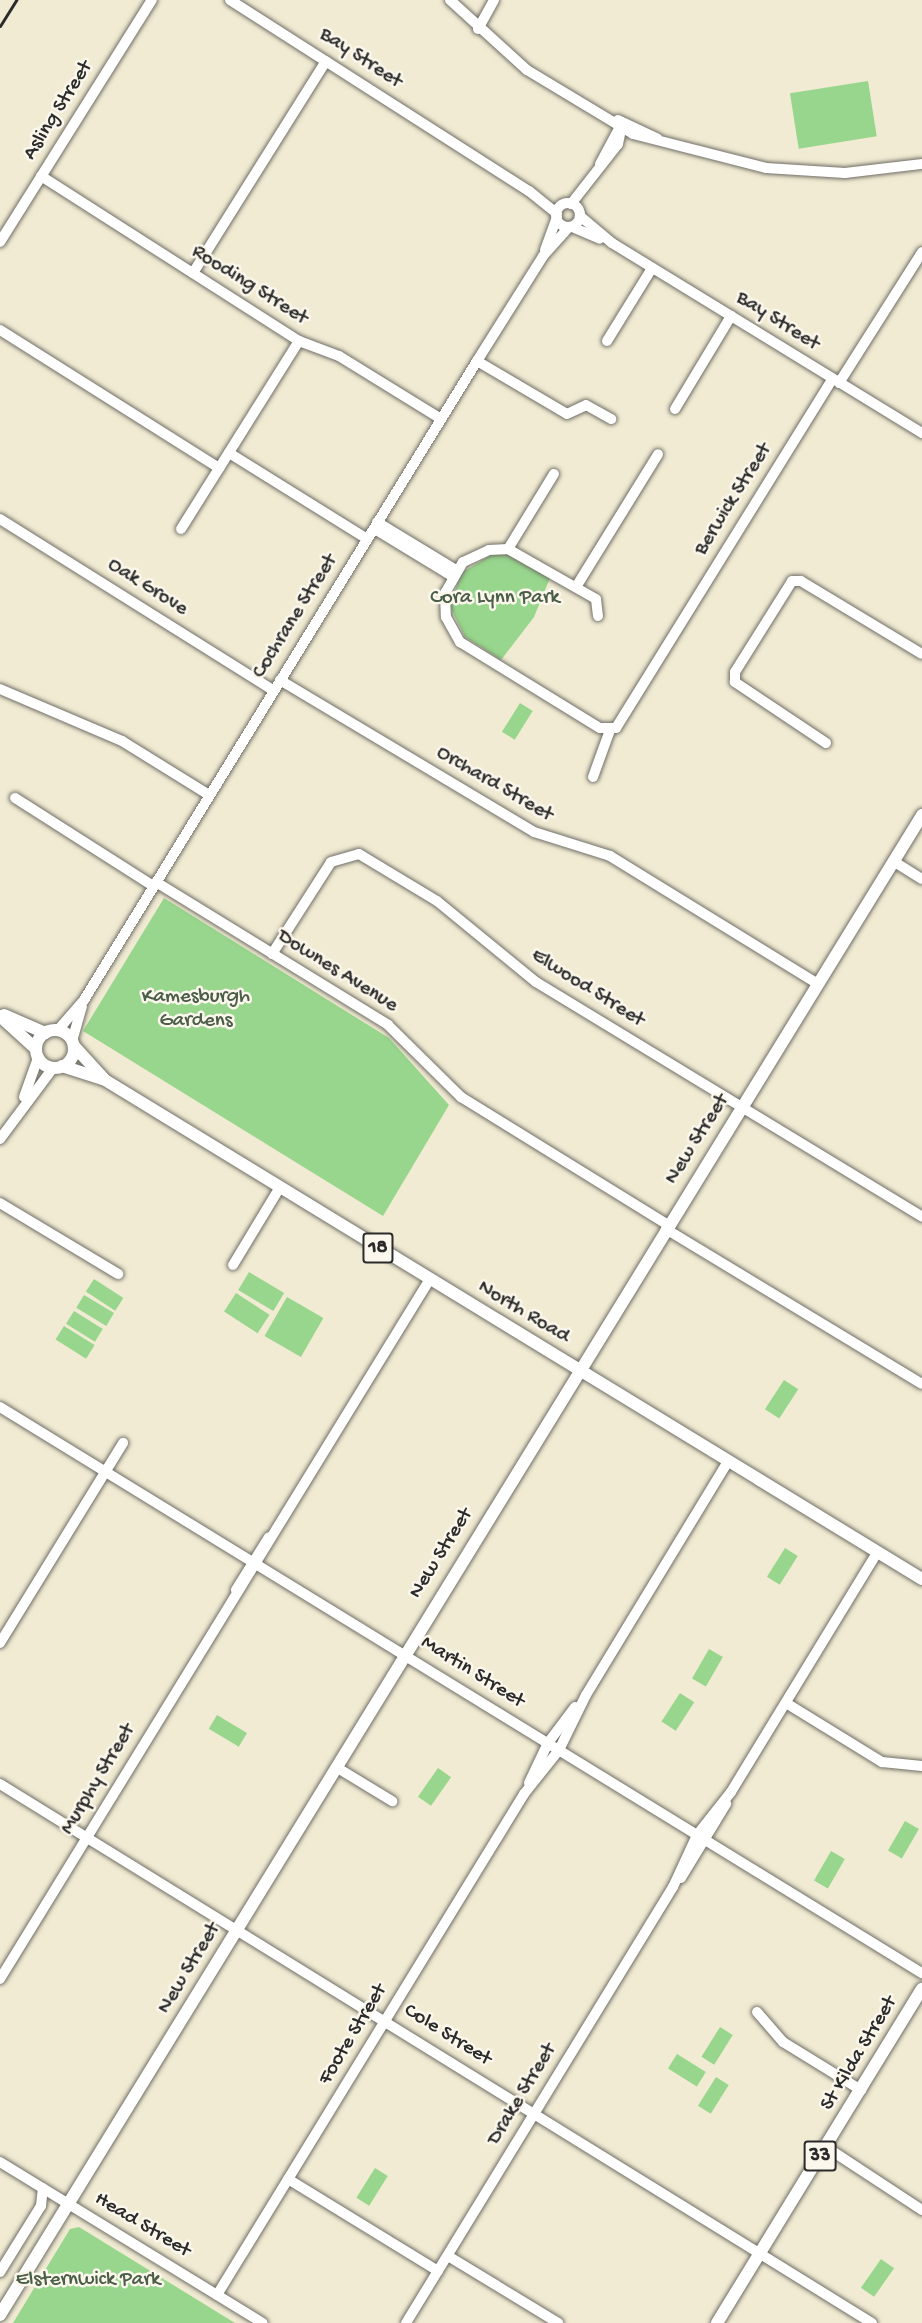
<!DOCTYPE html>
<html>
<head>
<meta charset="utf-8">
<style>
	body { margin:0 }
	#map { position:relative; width:922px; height:2323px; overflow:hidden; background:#f1ebd3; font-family:"Gochi Hand",sans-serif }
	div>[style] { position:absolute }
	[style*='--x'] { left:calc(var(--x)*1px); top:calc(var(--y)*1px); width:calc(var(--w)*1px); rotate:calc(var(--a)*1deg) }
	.green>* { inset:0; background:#97d68c; transform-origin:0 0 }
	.roads { filter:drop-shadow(0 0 2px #706e66) drop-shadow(0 0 2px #706e66) }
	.minor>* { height:10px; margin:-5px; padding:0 5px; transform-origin:5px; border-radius:5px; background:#fff }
	.minor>.ring { margin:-5px; padding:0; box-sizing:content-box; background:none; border:10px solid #fff; border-radius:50% }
	.major>* { height:12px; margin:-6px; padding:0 6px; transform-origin:6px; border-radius:6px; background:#fff }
	.major>.ring { margin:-6px; padding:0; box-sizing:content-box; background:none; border:12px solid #fff; border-radius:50% }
	.rail>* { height:3px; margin:-1.5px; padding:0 1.5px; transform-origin:1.5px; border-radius:1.5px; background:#2b2b2b }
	span { translate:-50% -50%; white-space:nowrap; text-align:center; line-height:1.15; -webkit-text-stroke:5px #fbf7ec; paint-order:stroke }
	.shield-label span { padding:2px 4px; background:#fbf7ec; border:2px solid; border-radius:4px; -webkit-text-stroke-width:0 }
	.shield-label { font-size:20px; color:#2b2b2b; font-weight:700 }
	.street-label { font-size:21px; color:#2b2b2b }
	.park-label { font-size:21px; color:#4b5e48 }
</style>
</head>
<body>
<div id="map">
	<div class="green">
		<i style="left:868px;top:81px;width:56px;height:79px;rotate:81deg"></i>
		<i style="clip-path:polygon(491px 555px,509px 555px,550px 578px,534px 617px,501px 660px,465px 637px,450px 607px,461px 573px)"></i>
		<i style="left:520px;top:703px;width:15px;height:34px;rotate:32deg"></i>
		<i style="clip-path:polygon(164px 898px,389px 1038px,449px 1105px,383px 1216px,83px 1031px)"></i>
		<i style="left:249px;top:1272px;width:41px;height:21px;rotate:31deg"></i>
		<i style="left:94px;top:1279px;width:35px;height:15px;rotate:33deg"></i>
		<i style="left:236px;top:1293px;width:40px;height:22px;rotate:33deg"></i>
		<i style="left:84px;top:1295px;width:35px;height:15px;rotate:31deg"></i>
		<i style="left:287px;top:1297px;width:42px;height:45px;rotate:30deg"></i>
		<i style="left:74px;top:1311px;width:34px;height:15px;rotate:32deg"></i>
		<i style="left:64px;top:1326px;width:36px;height:16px;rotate:32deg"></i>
		<i style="left:784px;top:1380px;width:17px;height:35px;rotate:33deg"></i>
		<i style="left:785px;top:1548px;width:15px;height:34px;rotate:32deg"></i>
		<i style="left:709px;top:1649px;width:16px;height:34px;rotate:30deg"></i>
		<i style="left:680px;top:1693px;width:17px;height:34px;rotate:33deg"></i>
		<i style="left:217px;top:1715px;width:35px;height:16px;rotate:31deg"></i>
		<i style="left:438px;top:1768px;width:16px;height:35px;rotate:35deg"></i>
		<i style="left:905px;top:1821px;width:16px;height:34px;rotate:30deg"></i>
		<i style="left:831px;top:1851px;width:16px;height:34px;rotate:30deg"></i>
		<i style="left:720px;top:2027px;width:15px;height:35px;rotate:32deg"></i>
		<i style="left:677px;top:2054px;width:34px;height:17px;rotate:32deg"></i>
		<i style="left:716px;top:2077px;width:15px;height:34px;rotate:32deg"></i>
		<i style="left:375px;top:2168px;width:15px;height:35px;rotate:32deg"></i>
		<i style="clip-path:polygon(79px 2227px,235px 2323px,13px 2323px,70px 2229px)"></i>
		<i style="left:881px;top:2259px;width:16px;height:35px;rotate:35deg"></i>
	</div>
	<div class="roads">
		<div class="minor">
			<i style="--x:230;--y:0;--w:355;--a:32.6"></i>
			<i style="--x:529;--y:191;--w:36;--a:39"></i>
			<i style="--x:450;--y:0;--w:104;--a:42.3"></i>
			<i style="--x:527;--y:70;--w:124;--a:31.1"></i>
			<i style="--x:633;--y:134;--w:137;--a:14.3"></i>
			<i style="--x:766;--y:168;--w:79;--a:3.6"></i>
			<i style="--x:845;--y:173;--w:78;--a:-6.7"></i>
			<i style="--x:478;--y:29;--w:33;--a:-61"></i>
			<i style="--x:618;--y:120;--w:44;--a:25.4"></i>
			<i style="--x:600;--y:164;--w:47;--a:-61.8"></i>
			<i style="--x:41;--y:176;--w:306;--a:32.6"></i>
			<i style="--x:299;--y:341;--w:43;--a:20.6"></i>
			<i style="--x:339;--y:356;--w:120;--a:31.7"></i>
			<i class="ring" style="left:556px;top:203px;width:14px;height:14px"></i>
			<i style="--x:571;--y:204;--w:76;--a:-51.9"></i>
			<i style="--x:618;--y:144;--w:19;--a:-78"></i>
			<i style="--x:580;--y:216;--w:42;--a:40.2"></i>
			<i style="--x:612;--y:243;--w:364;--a:31.5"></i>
			<i style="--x:572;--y:227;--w:30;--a:23"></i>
			<i style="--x:0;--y:242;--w:286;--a:-57.9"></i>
			<i style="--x:545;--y:250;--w:35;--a:-70"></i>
			<i style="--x:193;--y:273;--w:250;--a:-57.9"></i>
			<i style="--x:0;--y:330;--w:259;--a:32.2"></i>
			<i style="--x:607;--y:341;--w:86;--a:-58.3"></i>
			<i style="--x:477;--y:361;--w:104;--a:30.5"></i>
			<i style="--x:567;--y:414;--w:21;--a:-25"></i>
			<i style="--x:586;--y:405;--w:29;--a:29"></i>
			<i style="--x:839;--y:383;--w:155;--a:-57.6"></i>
			<i style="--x:675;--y:409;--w:109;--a:-58.9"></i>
			<i style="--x:229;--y:453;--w:163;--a:31.9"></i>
			<i style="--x:0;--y:519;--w:322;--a:32.1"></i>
			<i style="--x:377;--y:522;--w:92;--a:31.3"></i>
			<i style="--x:181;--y:529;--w:222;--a:-57.9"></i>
			<i style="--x:378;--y:531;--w:87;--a:31.3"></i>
			<i style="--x:508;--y:549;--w:88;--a:-58.5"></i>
			<i style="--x:576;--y:587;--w:156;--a:-58.3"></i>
			<i style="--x:598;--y:616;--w:17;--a:-97"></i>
			<i style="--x:596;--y:599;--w:101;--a:-150.4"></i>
			<i style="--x:508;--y:549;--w:19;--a:177"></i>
			<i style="--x:489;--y:550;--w:29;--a:155"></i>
			<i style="--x:463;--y:562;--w:36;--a:120"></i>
			<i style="--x:445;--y:593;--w:24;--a:88"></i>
			<i style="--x:446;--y:617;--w:29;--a:61"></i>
			<i style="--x:460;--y:642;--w:164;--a:31.6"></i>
			<i style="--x:600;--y:728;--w:16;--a:0"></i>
			<i style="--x:616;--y:728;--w:410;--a:-58.2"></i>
			<i style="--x:280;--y:680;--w:296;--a:30.9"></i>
			<i style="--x:534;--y:832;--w:80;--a:17.5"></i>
			<i style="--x:610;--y:856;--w:244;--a:31.6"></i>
			<i style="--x:0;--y:689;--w:133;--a:23.1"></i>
			<i style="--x:122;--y:741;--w:102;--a:31.8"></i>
			<i style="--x:826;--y:743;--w:110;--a:-146.2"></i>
			<i style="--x:735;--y:682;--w:10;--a:-90"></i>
			<i style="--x:735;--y:672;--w:107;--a:-57.9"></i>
			<i style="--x:792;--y:581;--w:9;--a:0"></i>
			<i style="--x:801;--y:581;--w:141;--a:31.1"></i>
			<i style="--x:593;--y:777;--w:50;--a:-70.1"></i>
			<i style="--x:15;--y:798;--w:164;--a:32.5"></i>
			<i style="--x:893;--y:861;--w:34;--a:32"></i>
			<i style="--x:156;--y:882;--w:273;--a:31.6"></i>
			<i style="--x:388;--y:1025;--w:103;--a:44.6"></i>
			<i style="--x:461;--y:1097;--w:243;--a:31.7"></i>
			<i style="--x:272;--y:954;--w:109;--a:-57.3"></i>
			<i style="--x:331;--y:862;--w:29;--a:-16"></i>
			<i style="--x:359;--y:854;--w:91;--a:31.1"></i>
			<i style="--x:437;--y:901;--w:128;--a:39.3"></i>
			<i style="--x:536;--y:982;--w:452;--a:31.3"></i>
			<i style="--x:58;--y:1030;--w:40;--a:-49"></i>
			<i style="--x:84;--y:1000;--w:750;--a:-58.41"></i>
			<i style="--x:477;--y:361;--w:124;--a:-57.8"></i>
			<i style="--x:543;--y:256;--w:39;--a:-48"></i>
			<i style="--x:72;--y:1041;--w:36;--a:-74"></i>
			<i style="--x:24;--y:1097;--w:41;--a:-70.3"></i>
			<i style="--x:0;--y:1139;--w:89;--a:-53.3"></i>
			<i style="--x:0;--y:1203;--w:138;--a:31"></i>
			<i style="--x:666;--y:1229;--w:299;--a:31.2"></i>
			<i style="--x:233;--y:1265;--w:91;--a:-58.9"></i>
			<i style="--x:0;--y:1407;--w:1082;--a:31.55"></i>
			<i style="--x:236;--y:1590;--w:62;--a:-58.1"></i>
			<i style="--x:0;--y:1643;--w:235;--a:-58.4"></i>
			<i style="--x:786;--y:1703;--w:113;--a:31.6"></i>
			<i style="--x:882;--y:1762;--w:40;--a:5.7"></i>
			<i style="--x:336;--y:1767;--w:66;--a:31.3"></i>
			<i style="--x:529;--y:1783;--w:44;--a:-64.6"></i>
			<i style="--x:548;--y:1743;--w:45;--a:-53.1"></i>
			<i style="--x:0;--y:1784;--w:1025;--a:31.72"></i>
			<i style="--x:681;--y:1878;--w:87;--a:-58.7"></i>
			<i style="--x:0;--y:1979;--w:822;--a:-58.44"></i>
			<i style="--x:757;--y:2012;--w:40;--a:49"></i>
			<i style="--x:783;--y:2042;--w:92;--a:31.6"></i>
			<i style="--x:826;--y:2147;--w:115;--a:33.3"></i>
			<i style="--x:0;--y:2162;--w:308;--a:31.5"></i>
			<i style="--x:288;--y:2179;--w:176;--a:31.5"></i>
			<i style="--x:448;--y:2256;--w:129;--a:31.3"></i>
			<i style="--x:0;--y:2272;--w:78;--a:-58.2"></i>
			<i style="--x:41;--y:2206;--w:18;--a:-84"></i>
			<i style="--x:217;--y:2295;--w:588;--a:-58.5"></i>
			<i style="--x:524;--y:1794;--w:56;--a:-51.5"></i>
			<i style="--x:559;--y:1750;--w:61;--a:-63.9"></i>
			<i style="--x:586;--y:1695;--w:274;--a:-58.7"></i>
			<i style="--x:406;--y:2323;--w:511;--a:-58.52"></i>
			<i style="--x:673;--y:1887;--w:57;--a:-65.2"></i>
			<i style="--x:697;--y:1835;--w:55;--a:-51.7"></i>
			<i style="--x:731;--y:1792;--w:280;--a:-58.6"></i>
		</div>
		<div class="major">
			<i style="--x:4;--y:1015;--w:45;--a:23.7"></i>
			<i style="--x:0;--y:1016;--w:49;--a:42.5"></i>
			<i class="ring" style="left:36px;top:1030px;width:26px;height:26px"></i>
			<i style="--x:74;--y:1046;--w:45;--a:47.7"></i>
			<i style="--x:62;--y:1066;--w:45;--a:18"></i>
			<i style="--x:105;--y:1080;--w:957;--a:31.42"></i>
			<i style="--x:0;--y:2315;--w:1761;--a:-58.42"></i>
			<i style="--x:717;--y:2323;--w:392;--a:-58.5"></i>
		</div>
	</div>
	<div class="rail">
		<i style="--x:0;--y:26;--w:31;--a:-58"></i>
	</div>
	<div class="shield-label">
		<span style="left:378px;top:1248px">18</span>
		<span style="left:820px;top:2156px">33</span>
	</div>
	<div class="street-label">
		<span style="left:360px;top:59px;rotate:33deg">Bay Street</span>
		<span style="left:59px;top:111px;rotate:-58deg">Asling Street</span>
		<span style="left:249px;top:286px;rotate:32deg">Rooding Street</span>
		<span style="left:777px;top:322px;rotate:32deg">Bay Street</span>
		<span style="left:734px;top:500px;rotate:-58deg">Berwick Street</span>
		<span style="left:147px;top:588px;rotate:32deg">Oak Grove</span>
		<span style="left:296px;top:617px;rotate:-58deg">Cochrane Street</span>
		<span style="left:494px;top:785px;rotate:30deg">Orchard Street</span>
		<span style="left:337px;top:972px;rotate:32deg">Downes Avenue</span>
		<span style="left:587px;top:989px;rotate:32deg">Elwood Street</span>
		<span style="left:698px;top:1140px;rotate:-58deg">New Street</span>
		<span style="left:523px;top:1313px;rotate:31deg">North Road</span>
		<span style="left:442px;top:1554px;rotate:-58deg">New Street</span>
		<span style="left:472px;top:1673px;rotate:32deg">Martin Street</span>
		<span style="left:99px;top:1780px;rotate:-59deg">Murphy Street</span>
		<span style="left:190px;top:1969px;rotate:-59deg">New Street</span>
		<span style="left:354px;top:2035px;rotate:-59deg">Foote Street</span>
		<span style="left:447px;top:2036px;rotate:32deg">Cole Street</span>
		<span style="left:860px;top:2054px;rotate:-59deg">St Kilda Street</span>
		<span style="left:523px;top:2095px;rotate:-59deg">Drake Street</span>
		<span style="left:142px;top:2226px;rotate:31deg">Head Street</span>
	</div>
	<div class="park-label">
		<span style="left:495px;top:599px">Cora Lynn Park</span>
		<span style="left:196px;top:1010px">Kamesburgh<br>Gardens</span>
		<span style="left:88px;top:2281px">Elsternwick Park</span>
	</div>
</div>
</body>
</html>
